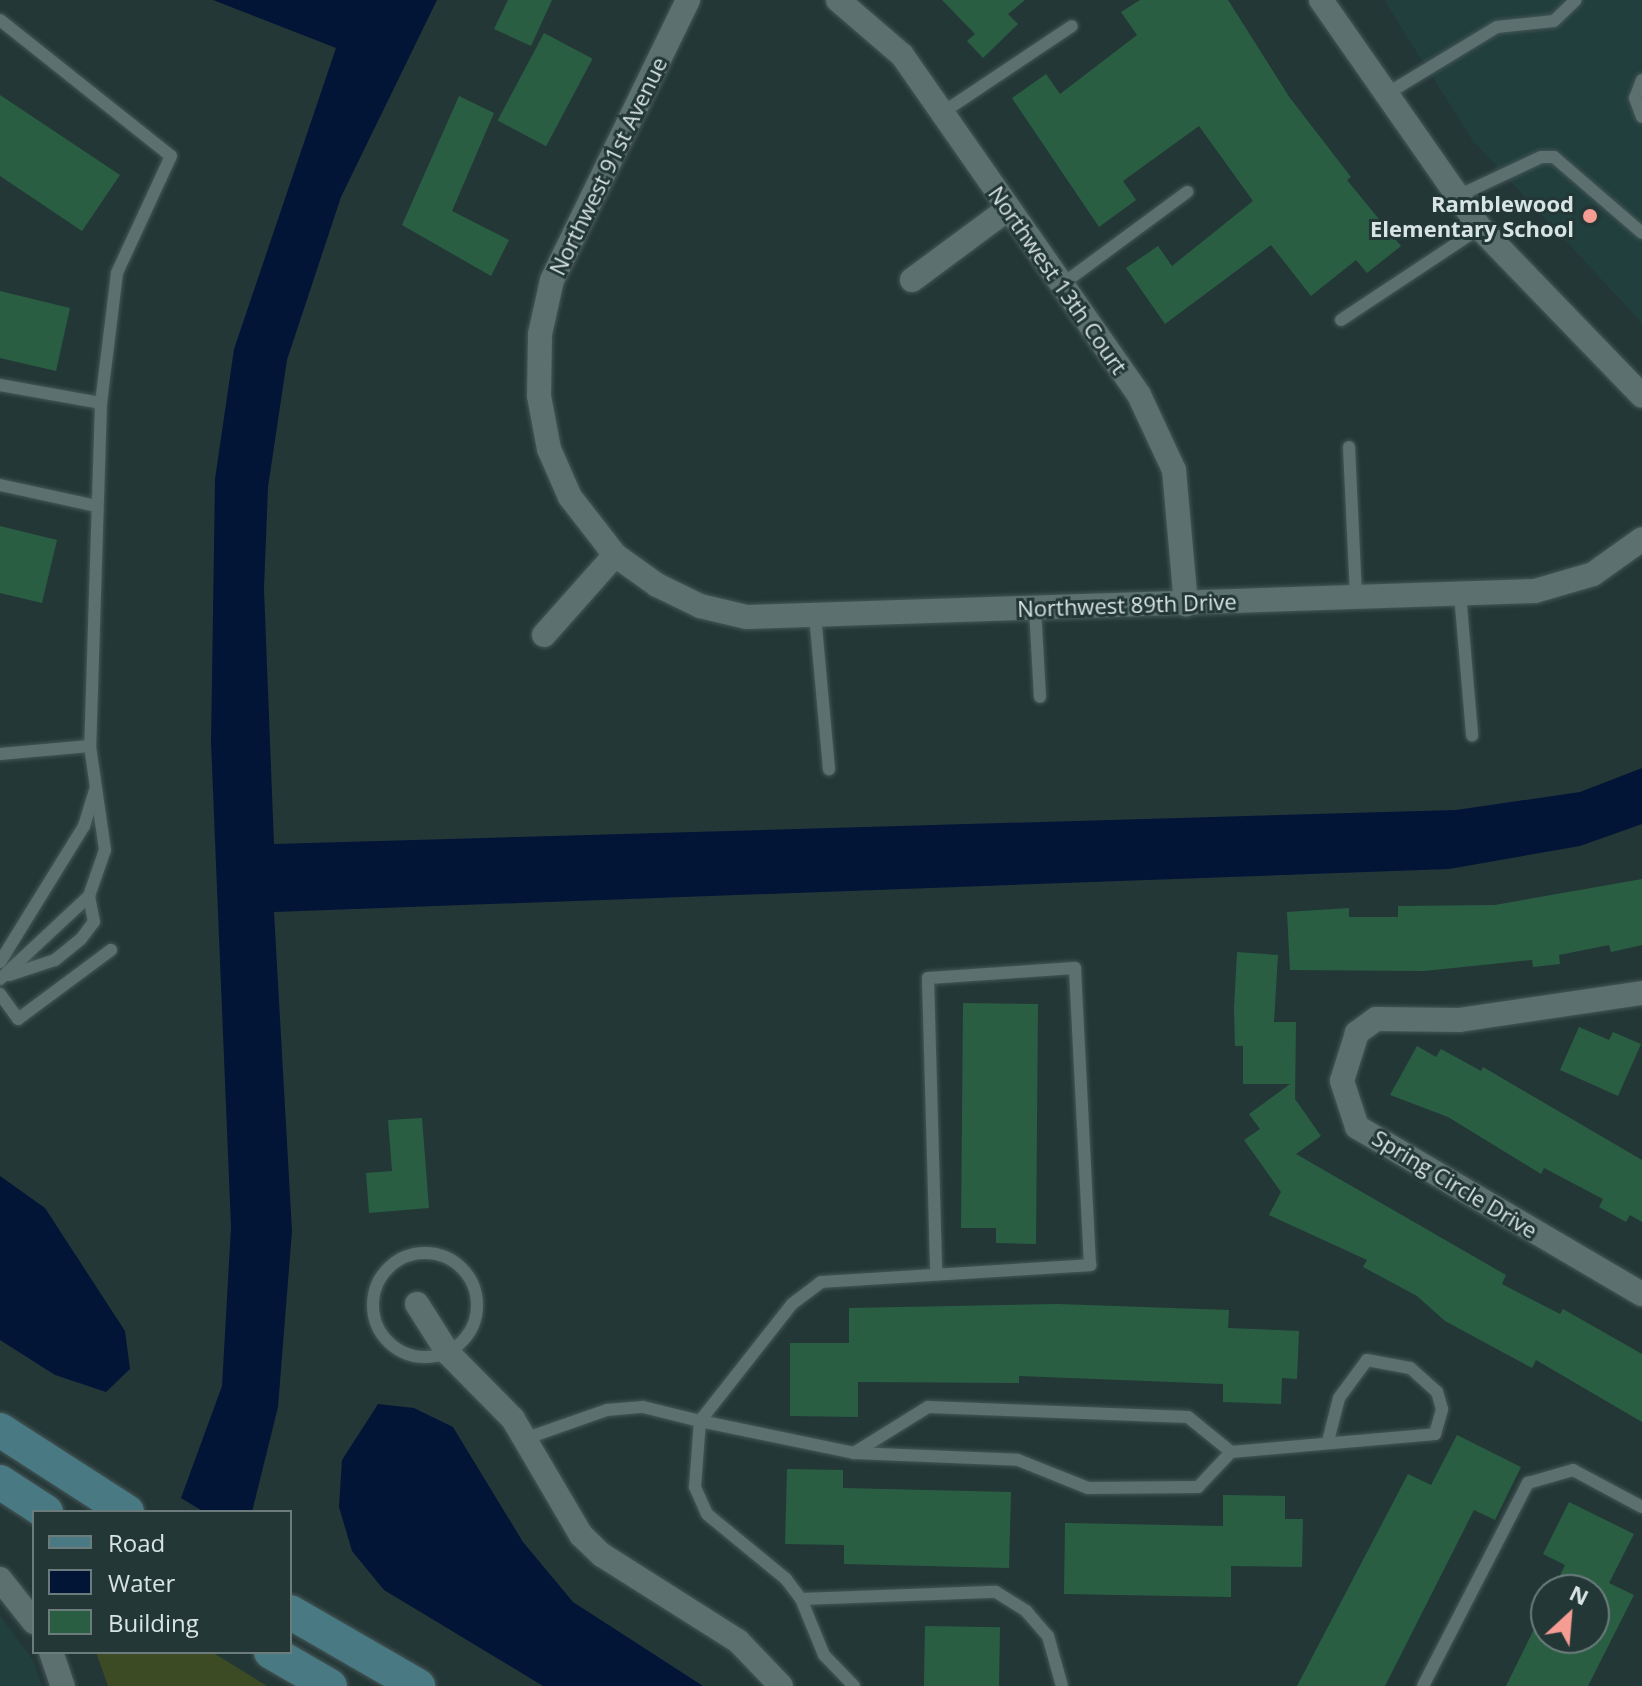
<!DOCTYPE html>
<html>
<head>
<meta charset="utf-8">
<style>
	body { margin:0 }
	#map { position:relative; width:1642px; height:1686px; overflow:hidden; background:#243737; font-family:"Open Sans",sans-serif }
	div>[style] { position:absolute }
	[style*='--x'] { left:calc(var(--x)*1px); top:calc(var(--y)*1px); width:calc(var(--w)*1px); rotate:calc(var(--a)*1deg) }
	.built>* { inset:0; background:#213f3d }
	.green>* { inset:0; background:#3c4b24 }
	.water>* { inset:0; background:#021537 }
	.building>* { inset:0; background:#2a5e43; transform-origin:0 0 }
	.roads { filter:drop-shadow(0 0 2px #455655) drop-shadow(0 0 2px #455655) }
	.lane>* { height:12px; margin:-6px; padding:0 6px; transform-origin:6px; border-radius:6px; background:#5b706f }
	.lane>.ring { margin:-6px; padding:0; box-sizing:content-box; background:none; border:12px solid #5b706f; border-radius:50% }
	.street>* { height:24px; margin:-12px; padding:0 12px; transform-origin:12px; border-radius:12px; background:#5b706f }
	.secondary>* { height:34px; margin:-17px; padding:0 17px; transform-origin:17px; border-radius:17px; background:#497a84 }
	.dots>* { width:22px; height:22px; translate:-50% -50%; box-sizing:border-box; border:4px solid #243737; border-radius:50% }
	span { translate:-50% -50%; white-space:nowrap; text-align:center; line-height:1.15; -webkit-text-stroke:6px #243737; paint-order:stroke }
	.street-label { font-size:22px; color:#d8e4e3 }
	.poi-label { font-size:22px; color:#d8e4e3; font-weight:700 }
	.right { translate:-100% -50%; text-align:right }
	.legend { position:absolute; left:32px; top:1510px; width:260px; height:144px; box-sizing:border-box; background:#243737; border:2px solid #6c7c7c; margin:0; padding:10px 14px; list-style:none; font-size:24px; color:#d8e4e3 }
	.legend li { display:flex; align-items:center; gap:16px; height:40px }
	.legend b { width:40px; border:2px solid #6c7c7c }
	.north { position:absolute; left:1530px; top:1574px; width:80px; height:80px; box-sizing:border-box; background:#243737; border:2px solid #6c7c7c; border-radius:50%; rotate:26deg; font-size:22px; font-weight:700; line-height:32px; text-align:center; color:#d8e4e3 }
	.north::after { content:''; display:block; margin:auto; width:28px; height:36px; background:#f59c93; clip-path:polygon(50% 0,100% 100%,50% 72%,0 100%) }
</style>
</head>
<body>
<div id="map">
	<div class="built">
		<i style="clip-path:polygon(1384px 0,1642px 0,1642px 323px,1473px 141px)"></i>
		<i style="clip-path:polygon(0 1616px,33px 1660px,42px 1686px,0 1686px)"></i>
	</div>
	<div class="green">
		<i style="clip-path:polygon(96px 1652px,212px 1652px,267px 1686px,108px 1686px)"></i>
	</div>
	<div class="water">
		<i style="clip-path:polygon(213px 0,437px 0,341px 197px,287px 360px,268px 487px,264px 589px,274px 844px,1456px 810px,1580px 792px,1642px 768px,1642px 824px,1580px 846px,1449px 869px,274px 912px,292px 1231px,278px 1407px,252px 1512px,204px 1512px,181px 1498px,222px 1386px,231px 1227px,211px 743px,215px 479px,234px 349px,336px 48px)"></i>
		<i style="clip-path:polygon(0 1176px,45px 1208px,125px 1331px,130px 1369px,106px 1392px,55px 1375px,0 1340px)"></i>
		<i style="clip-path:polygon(378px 1404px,414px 1408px,453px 1427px,523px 1542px,573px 1602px,703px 1686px,543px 1686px,384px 1590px,352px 1551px,339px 1507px,342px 1460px)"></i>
	</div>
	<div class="building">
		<i style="clip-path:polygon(508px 0,552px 0,531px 46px,494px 29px)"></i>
		<i style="clip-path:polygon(942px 0,1025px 0,1008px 14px,1018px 24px,983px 58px,967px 41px,975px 34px)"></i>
		<i style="clip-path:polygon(1140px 0,1228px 0,1290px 98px,1351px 177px,1347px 180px,1401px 246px,1367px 273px,1356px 260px,1311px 296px,1271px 245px,1165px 324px,1126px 268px,1158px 246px,1172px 266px,1253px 201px,1199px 126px,1123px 181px,1136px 200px,1099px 227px,1012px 98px,1046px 74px,1060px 94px,1137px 35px,1121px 12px)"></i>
		<i style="left:544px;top:33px;width:55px;height:99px;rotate:28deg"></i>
		<i style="clip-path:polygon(0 95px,120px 175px,82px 231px,0 176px)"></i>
		<i style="clip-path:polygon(459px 96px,494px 113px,452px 211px,509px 240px,491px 276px,402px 225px)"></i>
		<i style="clip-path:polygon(0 291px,70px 308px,56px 371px,0 358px)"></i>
		<i style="clip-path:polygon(0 526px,57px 540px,42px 603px,0 593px)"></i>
		<i style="clip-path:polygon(1642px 879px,1642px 945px,1611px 952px,1609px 945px,1559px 955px,1560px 964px,1533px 967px,1532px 960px,1424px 971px,1290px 970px,1287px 912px,1349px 908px,1349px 917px,1398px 917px,1398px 906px,1495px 905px)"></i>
		<i style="clip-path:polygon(1237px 952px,1278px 955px,1274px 1022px,1296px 1022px,1295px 1099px,1321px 1136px,1296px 1154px,1506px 1275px,1502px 1284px,1560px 1314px,1563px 1309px,1642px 1354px,1642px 1422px,1536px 1360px,1532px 1368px,1445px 1321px,1417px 1296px,1363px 1267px,1367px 1260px,1269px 1215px,1281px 1192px,1244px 1140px,1260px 1129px,1249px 1114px,1290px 1084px,1243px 1084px,1243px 1046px,1235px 1046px,1234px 1008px)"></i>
		<i style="clip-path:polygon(963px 1003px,1038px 1004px,1036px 1244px,996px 1243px,996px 1228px,961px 1228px)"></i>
		<i style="clip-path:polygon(1579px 1027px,1609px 1040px,1613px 1032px,1641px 1044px,1618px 1096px,1560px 1070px)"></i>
		<i style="clip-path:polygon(1417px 1046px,1436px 1057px,1441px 1049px,1481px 1071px,1483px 1067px,1642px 1160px,1642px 1222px,1630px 1215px,1626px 1222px,1599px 1207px,1603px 1199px,1544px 1168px,1541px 1174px,1448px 1117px,1390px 1095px)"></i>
		<i style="clip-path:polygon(422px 1118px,429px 1208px,369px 1213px,366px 1173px,392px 1171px,388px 1120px)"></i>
		<i style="clip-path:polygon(1058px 1304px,1229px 1310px,1228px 1328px,1299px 1331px,1297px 1379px,1282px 1378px,1281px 1404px,1223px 1402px,1223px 1384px,1019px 1376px,1019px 1383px,858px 1382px,858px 1417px,790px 1416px,790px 1343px,849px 1343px,849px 1308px)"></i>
		<i style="clip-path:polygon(1457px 1435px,1521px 1467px,1495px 1520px,1474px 1510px,1385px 1686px,1297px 1686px,1408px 1474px,1431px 1485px)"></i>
		<i style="clip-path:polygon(787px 1469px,843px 1470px,843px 1488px,1011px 1492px,1009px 1568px,844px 1564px,844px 1545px,785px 1544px)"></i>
		<i style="clip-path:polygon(1223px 1495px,1285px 1496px,1285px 1519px,1303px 1519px,1302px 1567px,1231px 1566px,1231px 1597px,1064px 1594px,1065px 1523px,1223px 1526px)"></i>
		<i style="clip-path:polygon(1569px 1502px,1634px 1534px,1609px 1583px,1634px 1595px,1588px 1686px,1506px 1686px,1546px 1605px,1546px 1638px,1594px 1638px,1594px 1590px,1553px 1590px,1565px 1565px,1543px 1554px)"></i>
		<i style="left:925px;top:1626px;width:75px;height:60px;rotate:1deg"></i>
	</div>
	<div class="roads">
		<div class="lane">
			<i style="--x:0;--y:20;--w:218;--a:38.5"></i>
			<i style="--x:171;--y:156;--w:129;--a:114.8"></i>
			<i style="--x:117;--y:273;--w:131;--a:97"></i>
			<i style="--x:101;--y:403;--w:343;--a:91.8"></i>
			<i style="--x:90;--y:746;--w:105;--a:81.8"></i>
			<i style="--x:105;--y:850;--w:49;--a:109.2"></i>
			<i style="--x:89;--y:896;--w:122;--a:137"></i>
			<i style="--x:1642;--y:80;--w:19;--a:111"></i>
			<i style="--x:1635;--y:98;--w:20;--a:70"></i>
			<i style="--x:1388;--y:93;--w:127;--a:-31.2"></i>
			<i style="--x:1497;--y:27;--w:57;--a:-6"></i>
			<i style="--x:1554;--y:21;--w:30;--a:-44"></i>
			<i style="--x:942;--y:113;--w:156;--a:-33.8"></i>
			<i style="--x:1460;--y:195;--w:89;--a:-25.1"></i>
			<i style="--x:1541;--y:157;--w:13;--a:0"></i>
			<i style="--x:1554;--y:157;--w:116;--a:40.8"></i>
			<i style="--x:1061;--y:285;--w:157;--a:-36.4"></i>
			<i style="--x:1341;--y:320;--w:167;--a:-33.5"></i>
			<i style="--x:0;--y:385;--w:103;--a:10.1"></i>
			<i style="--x:1349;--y:447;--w:150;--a:87.3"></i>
			<i style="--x:0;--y:485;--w:98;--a:12.3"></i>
			<i style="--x:1460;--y:594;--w:142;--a:85.1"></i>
			<i style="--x:1035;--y:608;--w:89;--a:86.8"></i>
			<i style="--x:815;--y:615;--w:155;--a:84.8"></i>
			<i style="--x:0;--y:754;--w:90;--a:-5.1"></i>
			<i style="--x:0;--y:962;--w:160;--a:-58.3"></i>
			<i style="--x:84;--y:826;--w:38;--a:-73"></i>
			<i style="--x:9;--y:975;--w:48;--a:-18.1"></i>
			<i style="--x:55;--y:960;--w:33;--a:-39"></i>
			<i style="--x:81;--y:939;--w:21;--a:-53"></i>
			<i style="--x:94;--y:922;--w:26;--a:-101"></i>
			<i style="--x:0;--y:994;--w:31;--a:54"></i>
			<i style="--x:18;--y:1019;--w:116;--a:-36.6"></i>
			<i class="ring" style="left:373px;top:1253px;width:92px;height:92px"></i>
			<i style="--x:527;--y:1438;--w:85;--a:-19.3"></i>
			<i style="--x:607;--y:1410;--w:36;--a:-5"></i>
			<i style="--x:643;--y:1407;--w:59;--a:13.8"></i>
			<i style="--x:700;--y:1421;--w:149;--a:-51.8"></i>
			<i style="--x:792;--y:1304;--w:36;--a:-37"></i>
			<i style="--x:821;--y:1282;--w:270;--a:-3.6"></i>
			<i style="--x:1090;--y:1265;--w:297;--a:-92.9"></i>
			<i style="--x:1075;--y:968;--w:147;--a:176.1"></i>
			<i style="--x:928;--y:978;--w:294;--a:88.4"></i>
			<i style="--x:854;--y:1453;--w:87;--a:-31.9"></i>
			<i style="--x:928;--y:1407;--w:260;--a:2.2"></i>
			<i style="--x:1188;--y:1417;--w:55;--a:39.1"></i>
			<i style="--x:801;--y:1599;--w:195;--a:-2.1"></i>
			<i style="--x:996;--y:1592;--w:36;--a:32"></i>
			<i style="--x:1026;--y:1611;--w:33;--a:49"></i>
			<i style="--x:1048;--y:1636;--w:52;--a:74.4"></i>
			<i style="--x:854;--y:1686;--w:43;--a:-134.1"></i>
			<i style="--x:824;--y:1655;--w:61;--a:-112.3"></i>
			<i style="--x:801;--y:1599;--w:25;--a:-127"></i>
			<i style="--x:786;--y:1579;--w:102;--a:-140.6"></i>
			<i style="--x:707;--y:1514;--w:30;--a:-114"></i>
			<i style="--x:695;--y:1487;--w:66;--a:-85.7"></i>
			<i style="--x:700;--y:1421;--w:157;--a:11.7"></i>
			<i style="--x:854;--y:1453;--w:164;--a:2.4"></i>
			<i style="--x:1018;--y:1460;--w:75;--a:21.8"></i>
			<i style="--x:1088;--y:1488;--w:110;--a:-0.5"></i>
			<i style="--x:1198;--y:1487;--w:48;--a:-46.7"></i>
			<i style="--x:1231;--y:1452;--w:205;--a:-5"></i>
			<i style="--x:1435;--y:1434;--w:26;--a:-74"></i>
			<i style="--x:1442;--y:1409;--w:18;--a:-106"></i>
			<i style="--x:1437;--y:1392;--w:36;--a:-138"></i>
			<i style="--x:1410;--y:1368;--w:44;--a:-169.5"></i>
			<i style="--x:1367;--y:1360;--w:47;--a:126.4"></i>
			<i style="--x:1339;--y:1398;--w:44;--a:104.3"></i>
			<i style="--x:1423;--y:1686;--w:229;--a:-62.7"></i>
			<i style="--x:1528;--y:1483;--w:47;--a:-16.1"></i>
			<i style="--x:1573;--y:1470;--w:78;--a:28.2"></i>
		</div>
		<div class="street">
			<i style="--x:688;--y:0;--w:311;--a:115.9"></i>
			<i style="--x:552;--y:280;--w:55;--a:102.5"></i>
			<i style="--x:540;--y:334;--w:62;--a:90.9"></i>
			<i style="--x:539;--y:396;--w:54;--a:79.3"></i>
			<i style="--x:549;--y:449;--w:52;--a:66.4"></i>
			<i style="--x:570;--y:497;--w:73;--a:52.2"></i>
			<i style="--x:615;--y:555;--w:52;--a:35.5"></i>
			<i style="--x:657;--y:585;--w:48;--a:26"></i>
			<i style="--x:700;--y:606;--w:48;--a:13.2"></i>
			<i style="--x:747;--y:617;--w:788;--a:-1.89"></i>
			<i style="--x:1535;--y:591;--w:60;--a:-16.3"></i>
			<i style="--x:1593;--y:574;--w:60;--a:-35.5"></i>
			<i style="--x:838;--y:0;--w:84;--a:40.7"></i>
			<i style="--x:902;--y:55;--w:414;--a:55.1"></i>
			<i style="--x:1139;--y:395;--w:83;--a:65"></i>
			<i style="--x:1174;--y:470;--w:135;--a:84.9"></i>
			<i style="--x:1321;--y:0;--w:278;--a:55.1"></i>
			<i style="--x:1480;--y:228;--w:233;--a:46"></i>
			<i style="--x:912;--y:280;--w:119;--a:-36.5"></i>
			<i style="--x:544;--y:635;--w:107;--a:-48.4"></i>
			<i style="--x:1642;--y:993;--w:184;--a:171.6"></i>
			<i style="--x:1460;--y:1020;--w:84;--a:-179.3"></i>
			<i style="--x:1376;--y:1019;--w:24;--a:144"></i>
			<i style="--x:1357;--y:1033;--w:50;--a:107.4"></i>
			<i style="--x:1342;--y:1081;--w:48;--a:71.9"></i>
			<i style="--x:1357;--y:1127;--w:330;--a:30.4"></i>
			<i style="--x:417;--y:1304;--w:58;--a:57.7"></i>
			<i style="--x:448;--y:1353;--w:93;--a:45.4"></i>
			<i style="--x:513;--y:1419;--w:134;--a:59.6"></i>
			<i style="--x:581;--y:1535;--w:29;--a:44"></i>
			<i style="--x:602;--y:1555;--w:161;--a:32.3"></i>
			<i style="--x:738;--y:1641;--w:62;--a:46.3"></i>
			<i style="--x:0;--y:1579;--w:55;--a:51.7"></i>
			<i style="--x:51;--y:1652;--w:36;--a:71"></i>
		</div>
		<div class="secondary">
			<i style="--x:0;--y:1430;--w:151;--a:32.8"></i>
			<i style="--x:0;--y:1482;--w:55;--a:33.1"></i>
			<i style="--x:290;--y:1612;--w:148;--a:30"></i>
			<i style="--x:271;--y:1652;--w:68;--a:30"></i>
		</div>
	</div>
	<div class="dots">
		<i style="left:1590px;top:216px;background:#f59c93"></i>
	</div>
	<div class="street-label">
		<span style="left:608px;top:166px;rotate:-64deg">Northwest 91st Avenue</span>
		<span style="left:1058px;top:280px;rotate:55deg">Northwest 13th Court</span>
		<span style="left:1127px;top:605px;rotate:-2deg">Northwest 89th Drive</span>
		<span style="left:1455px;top:1184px;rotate:31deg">Spring Circle Drive</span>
	</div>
	<div class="poi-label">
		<span class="right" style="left:1574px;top:216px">Ramblewood<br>Elementary School</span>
	</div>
	<ul class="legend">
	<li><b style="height:10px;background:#497a84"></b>Road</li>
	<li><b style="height:22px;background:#021537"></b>Water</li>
	<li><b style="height:22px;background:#2a5e43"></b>Building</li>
	</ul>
	<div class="north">N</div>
</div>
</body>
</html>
